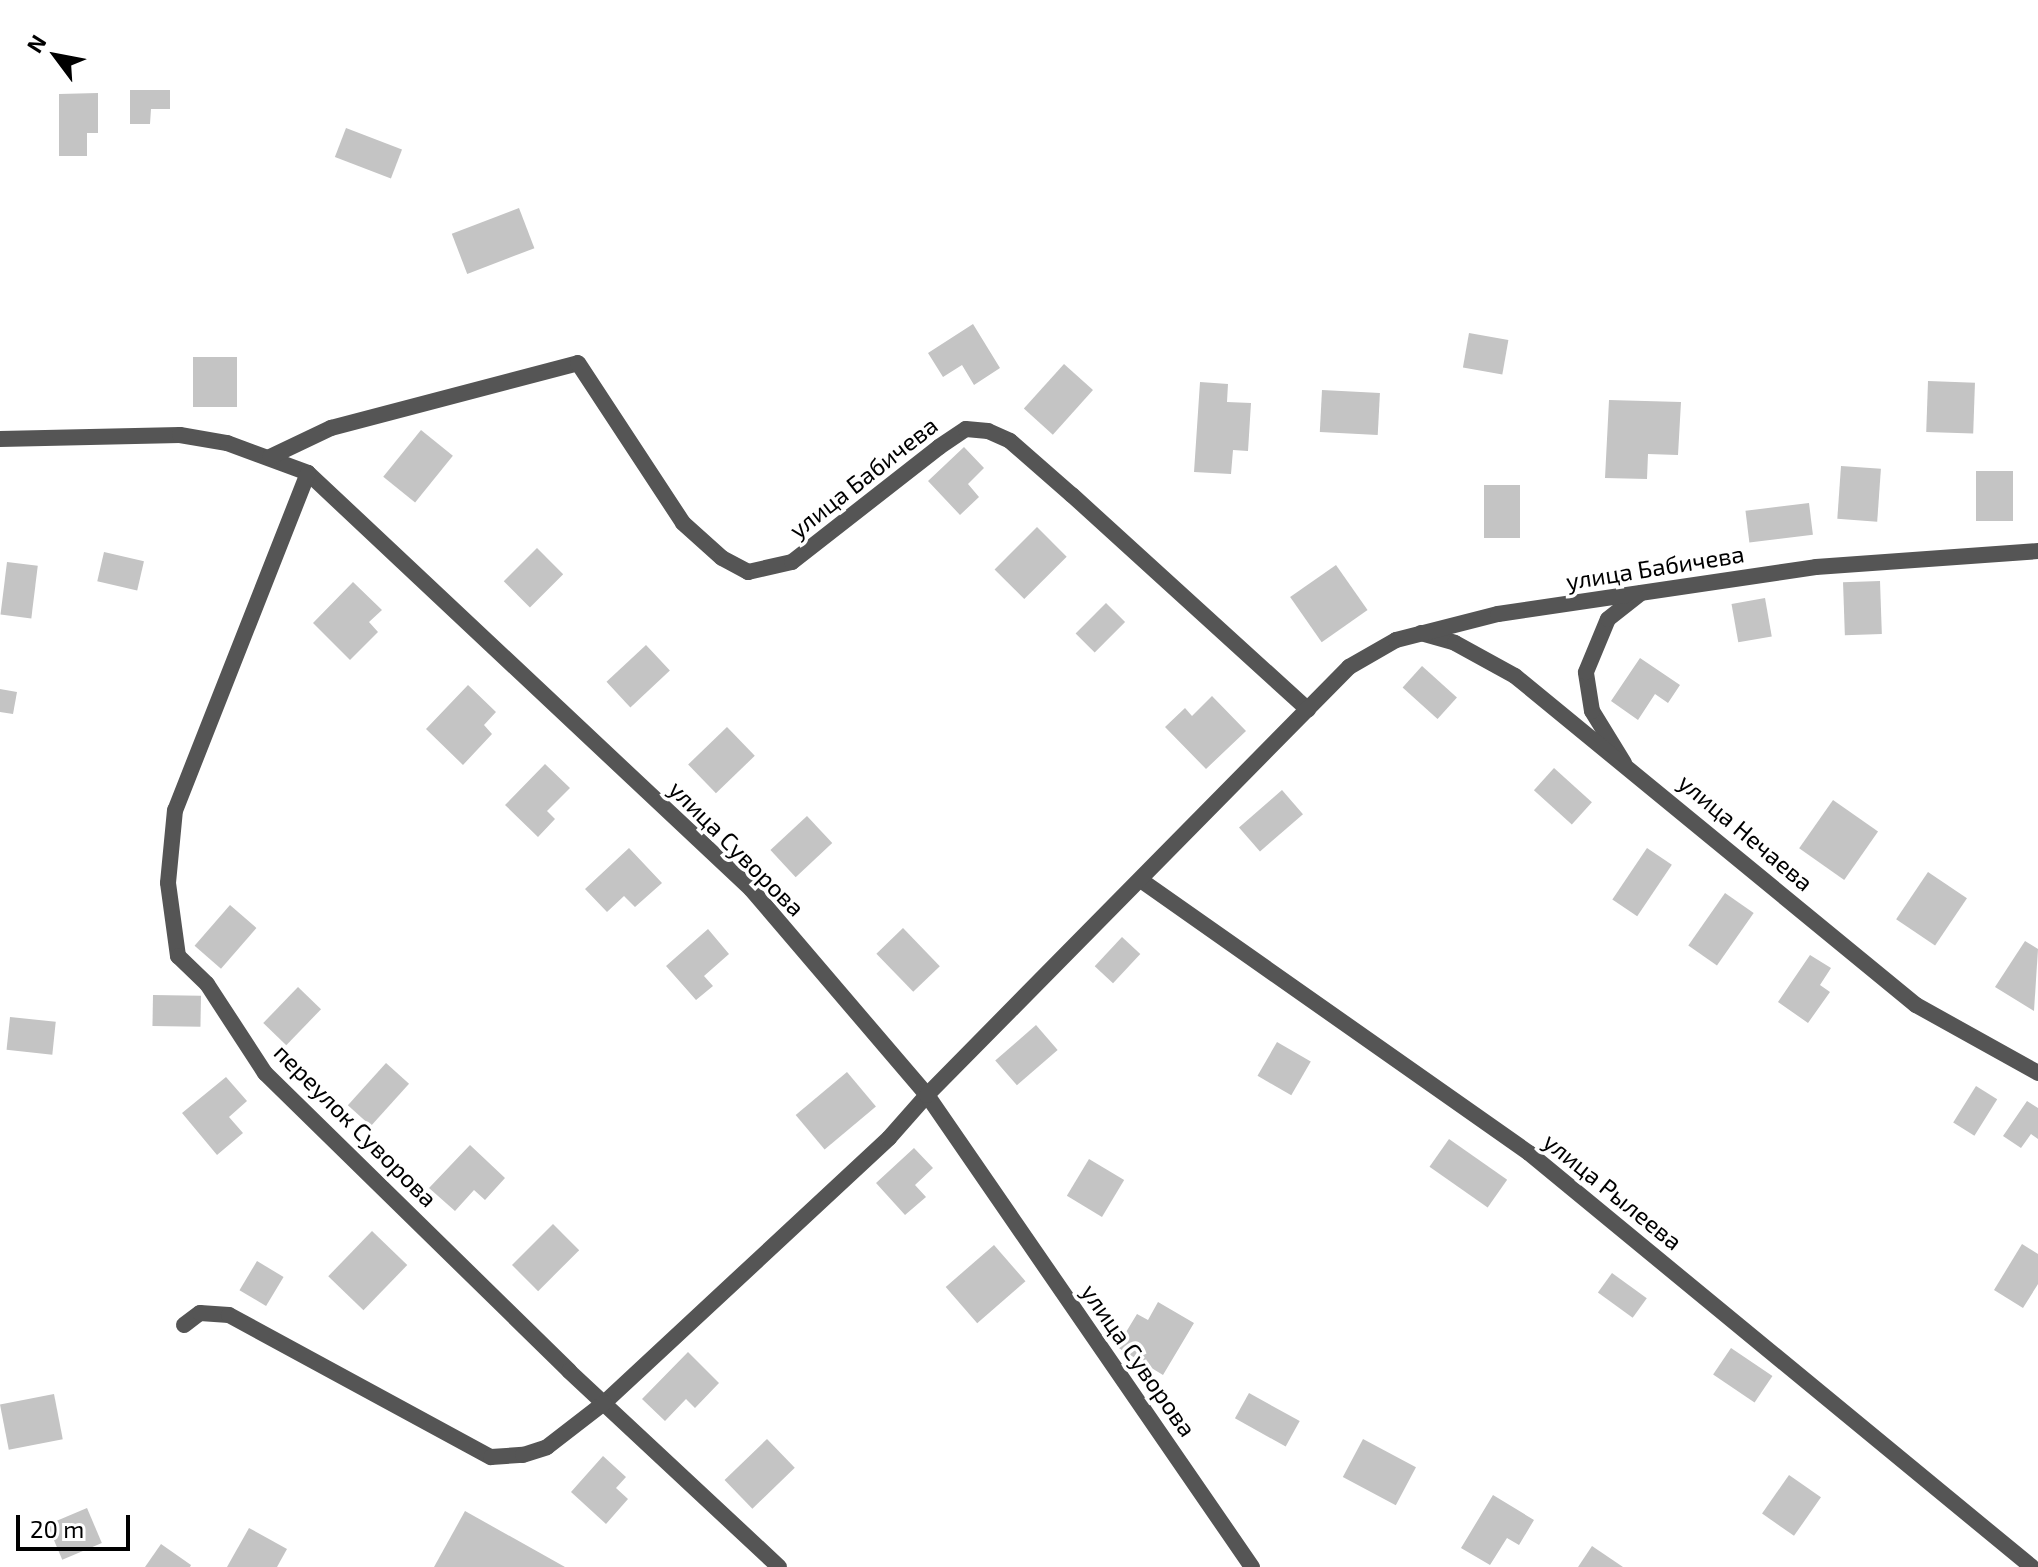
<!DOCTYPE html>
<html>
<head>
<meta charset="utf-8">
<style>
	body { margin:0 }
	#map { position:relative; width:2038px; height:1567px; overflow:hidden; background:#fff; font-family:"Exo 2",sans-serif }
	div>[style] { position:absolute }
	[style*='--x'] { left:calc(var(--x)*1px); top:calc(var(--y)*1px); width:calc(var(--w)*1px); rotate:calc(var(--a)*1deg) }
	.building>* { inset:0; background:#c4c4c4; transform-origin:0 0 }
	.lane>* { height:16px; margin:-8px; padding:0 8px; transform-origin:8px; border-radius:8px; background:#555 }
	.street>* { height:16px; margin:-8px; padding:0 8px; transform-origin:8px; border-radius:8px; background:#555 }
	span { translate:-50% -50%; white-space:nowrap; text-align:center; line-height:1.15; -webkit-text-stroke:7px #fff; paint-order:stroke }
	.street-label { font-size:24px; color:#000 }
	.north { position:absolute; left:16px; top:16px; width:80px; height:80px; -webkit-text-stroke:6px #fff; paint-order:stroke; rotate:302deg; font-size:22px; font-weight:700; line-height:32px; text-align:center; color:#000 }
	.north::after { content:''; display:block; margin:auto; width:28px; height:36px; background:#000; clip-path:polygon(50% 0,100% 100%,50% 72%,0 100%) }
	.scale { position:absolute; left:16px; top:1515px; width:114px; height:36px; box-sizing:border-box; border:4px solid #000; border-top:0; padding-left:10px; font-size:24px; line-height:28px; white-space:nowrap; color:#000; -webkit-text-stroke:6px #fff; paint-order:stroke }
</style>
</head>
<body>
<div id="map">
	<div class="building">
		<i style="clip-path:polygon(130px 90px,170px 90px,170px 109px,151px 109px,150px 124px,130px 124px)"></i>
		<i style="clip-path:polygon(98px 93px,98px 133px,87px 133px,87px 156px,59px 156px,59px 94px)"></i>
		<i style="left:346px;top:128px;width:60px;height:31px;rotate:21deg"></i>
		<i style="left:519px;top:208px;width:43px;height:72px;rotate:69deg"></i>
		<i style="clip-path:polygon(973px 324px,1000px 368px,974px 385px,962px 365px,943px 377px,928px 353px)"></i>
		<i style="left:1469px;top:333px;width:40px;height:35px;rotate:10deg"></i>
		<i style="left:237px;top:357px;width:50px;height:44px;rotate:90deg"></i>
		<i style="left:1064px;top:364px;width:39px;height:60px;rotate:42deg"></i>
		<i style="left:1928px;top:381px;width:47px;height:51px;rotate:2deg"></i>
		<i style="clip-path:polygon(1200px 382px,1228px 384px,1227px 402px,1251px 403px,1248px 451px,1233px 450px,1231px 474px,1194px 472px)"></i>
		<i style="left:1322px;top:390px;width:58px;height:42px;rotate:3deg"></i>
		<i style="clip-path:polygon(1609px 400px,1681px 402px,1678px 455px,1648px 454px,1647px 479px,1605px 478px)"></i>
		<i style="left:421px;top:430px;width:41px;height:60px;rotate:39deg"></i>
		<i style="clip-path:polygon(964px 447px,984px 468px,968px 484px,979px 497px,960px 515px,928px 481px)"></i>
		<i style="left:1841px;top:466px;width:40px;height:53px;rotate:4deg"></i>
		<i style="left:1976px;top:471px;width:37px;height:50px"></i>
		<i style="left:1484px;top:485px;width:36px;height:53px"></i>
		<i style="left:1809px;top:503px;width:32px;height:64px;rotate:83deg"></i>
		<i style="left:1037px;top:527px;width:42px;height:60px;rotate:45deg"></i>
		<i style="left:537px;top:548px;width:37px;height:47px;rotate:45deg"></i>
		<i style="left:104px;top:552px;width:41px;height:30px;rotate:13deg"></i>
		<i style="left:7px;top:562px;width:31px;height:53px;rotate:7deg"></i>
		<i style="left:1336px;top:565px;width:55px;height:56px;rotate:55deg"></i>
		<i style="left:1880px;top:581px;width:53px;height:37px;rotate:88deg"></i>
		<i style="clip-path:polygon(353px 582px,382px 610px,369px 622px,378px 632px,350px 660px,313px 623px)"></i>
		<i style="left:1765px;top:598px;width:39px;height:34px;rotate:80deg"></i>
		<i style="left:1106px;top:603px;width:27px;height:43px;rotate:45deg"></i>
		<i style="left:646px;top:645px;width:35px;height:54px;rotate:47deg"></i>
		<i style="clip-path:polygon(1640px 658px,1680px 685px,1668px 703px,1655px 694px,1638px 720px,1611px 701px)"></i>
		<i style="left:1422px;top:666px;width:47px;height:29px;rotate:42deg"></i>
		<i style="clip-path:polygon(468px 685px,496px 712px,484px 725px,492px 734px,463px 765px,426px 729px)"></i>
		<i style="clip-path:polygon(0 689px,17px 692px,13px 714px,0 712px)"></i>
		<i style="clip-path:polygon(1212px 696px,1246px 731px,1206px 769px,1165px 727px,1185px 708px,1192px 716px)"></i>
		<i style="left:727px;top:727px;width:40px;height:54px;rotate:46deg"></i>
		<i style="clip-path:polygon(545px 764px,570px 788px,547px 811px,555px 819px,538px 837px,505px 805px)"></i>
		<i style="left:1554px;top:768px;width:51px;height:30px;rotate:42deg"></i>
		<i style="left:1282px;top:790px;width:32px;height:57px;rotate:49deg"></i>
		<i style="left:1833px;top:800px;width:55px;height:59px;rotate:35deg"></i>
		<i style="left:807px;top:816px;width:37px;height:50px;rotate:47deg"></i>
		<i style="clip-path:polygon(629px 848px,662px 883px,635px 907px,624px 896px,607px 912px,585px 889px)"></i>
		<i style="left:1647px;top:848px;width:30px;height:62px;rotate:34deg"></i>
		<i style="left:1928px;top:872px;width:47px;height:57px;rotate:34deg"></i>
		<i style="left:1725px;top:893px;width:35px;height:64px;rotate:35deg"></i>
		<i style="left:230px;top:905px;width:35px;height:54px;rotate:41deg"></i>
		<i style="left:903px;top:928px;width:53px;height:37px;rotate:46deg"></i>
		<i style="clip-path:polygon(708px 929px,729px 954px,704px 976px,713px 986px,696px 1000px,666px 966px)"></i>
		<i style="left:1122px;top:937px;width:25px;height:40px;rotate:43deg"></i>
		<i style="clip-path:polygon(2025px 941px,2038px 949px,2034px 1011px,1995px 987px)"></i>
		<i style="clip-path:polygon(1810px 955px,1831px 968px,1820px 985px,1830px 992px,1808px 1023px,1778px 1002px)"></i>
		<i style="left:298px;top:987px;width:32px;height:50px;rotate:44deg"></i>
		<i style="left:153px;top:995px;width:48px;height:31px;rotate:1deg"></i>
		<i style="left:10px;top:1017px;width:46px;height:33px;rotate:6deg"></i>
		<i style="left:1036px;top:1025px;width:33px;height:54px;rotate:49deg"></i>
		<i style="left:1277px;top:1042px;width:39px;height:39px;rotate:30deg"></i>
		<i style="left:386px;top:1063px;width:31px;height:57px;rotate:42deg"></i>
		<i style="left:847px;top:1072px;width:45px;height:67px;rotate:50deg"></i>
		<i style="clip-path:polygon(226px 1077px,247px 1101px,229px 1117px,243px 1133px,217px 1155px,182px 1113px)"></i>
		<i style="left:1976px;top:1086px;width:25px;height:43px;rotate:32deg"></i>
		<i style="clip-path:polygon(2027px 1101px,2038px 1108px,2038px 1139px,2031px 1134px,2021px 1148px,2003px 1136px)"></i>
		<i style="left:1449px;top:1139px;width:71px;height:34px;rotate:35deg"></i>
		<i style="clip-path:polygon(470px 1145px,505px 1178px,485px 1200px,474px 1190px,455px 1211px,429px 1188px)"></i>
		<i style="clip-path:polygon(914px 1148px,933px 1168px,915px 1185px,926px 1197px,905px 1215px,876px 1183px)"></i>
		<i style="left:1089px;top:1159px;width:41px;height:43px;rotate:31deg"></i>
		<i style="left:553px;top:1224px;width:37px;height:58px;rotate:45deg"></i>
		<i style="left:372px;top:1231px;width:49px;height:63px;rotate:44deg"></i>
		<i style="clip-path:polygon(2022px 1244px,2038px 1254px,2038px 1284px,2023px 1308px,1994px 1290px)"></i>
		<i style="left:994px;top:1245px;width:48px;height:64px;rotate:49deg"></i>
		<i style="left:257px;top:1261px;width:31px;height:34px;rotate:31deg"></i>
		<i style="left:1612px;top:1273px;width:43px;height:24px;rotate:36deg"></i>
		<i style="clip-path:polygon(1158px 1302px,1194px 1323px,1163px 1375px,1117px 1347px,1137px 1314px,1148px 1320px)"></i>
		<i style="left:1731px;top:1348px;width:50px;height:32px;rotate:34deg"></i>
		<i style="clip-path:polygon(688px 1352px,719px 1383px,695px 1408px,686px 1399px,665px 1421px,642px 1399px)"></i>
		<i style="left:1249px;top:1393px;width:58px;height:29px;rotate:29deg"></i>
		<i style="left:54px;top:1394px;width:46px;height:55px;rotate:79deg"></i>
		<i style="left:767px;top:1439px;width:40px;height:59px;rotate:46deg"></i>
		<i style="left:1363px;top:1439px;width:60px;height:43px;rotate:28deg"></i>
		<i style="clip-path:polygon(603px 1456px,626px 1477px,616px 1488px,628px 1499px,606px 1524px,571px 1492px)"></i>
		<i style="left:1789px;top:1475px;width:39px;height:47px;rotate:35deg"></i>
		<i style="clip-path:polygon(1493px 1495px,1534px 1520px,1519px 1545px,1507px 1538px,1490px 1565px,1461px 1548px)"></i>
		<i style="left:87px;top:1508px;width:38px;height:43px;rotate:67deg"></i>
		<i style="clip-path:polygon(465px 1511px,565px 1567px,434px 1567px)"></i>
		<i style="clip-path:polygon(249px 1528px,287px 1549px,277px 1567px,227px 1567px)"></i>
		<i style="clip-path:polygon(161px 1544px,191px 1565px,190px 1567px,145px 1567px)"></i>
		<i style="clip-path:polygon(1592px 1546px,1623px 1567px,1578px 1567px)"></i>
	</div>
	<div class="lane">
		<i style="--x:1624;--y:763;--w:61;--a:-121.6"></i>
		<i style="--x:1592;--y:711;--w:39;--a:-99"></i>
		<i style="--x:1586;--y:672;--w:57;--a:-67.5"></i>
		<i style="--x:1608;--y:619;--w:42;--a:-38.2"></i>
		<i style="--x:604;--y:1403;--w:389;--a:-42.9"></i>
		<i style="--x:889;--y:1138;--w:57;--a:-48.5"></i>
	</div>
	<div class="street">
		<i style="--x:0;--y:439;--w:180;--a:-1.3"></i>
		<i style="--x:180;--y:435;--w:48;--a:9.7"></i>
		<i style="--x:227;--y:443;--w:86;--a:20.3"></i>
		<i style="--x:308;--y:473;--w:608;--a:43.2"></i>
		<i style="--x:751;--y:889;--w:271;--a:49.5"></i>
		<i style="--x:927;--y:1095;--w:573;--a:55.45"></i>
		<i style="--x:270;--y:457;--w:68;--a:-25.4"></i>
		<i style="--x:331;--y:428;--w:255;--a:-14.7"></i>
		<i style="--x:578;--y:363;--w:191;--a:56.7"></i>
		<i style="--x:683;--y:523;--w:52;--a:41.9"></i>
		<i style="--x:722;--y:558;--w:30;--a:28"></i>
		<i style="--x:748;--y:572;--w:45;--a:-12.8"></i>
		<i style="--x:792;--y:562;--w:187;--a:-38"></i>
		<i style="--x:939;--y:447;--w:32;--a:-34"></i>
		<i style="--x:966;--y:429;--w:22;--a:5"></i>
		<i style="--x:988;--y:431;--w:24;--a:24"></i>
		<i style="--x:1010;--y:441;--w:82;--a:41.1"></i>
		<i style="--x:1072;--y:495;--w:319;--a:42.3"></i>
		<i style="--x:308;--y:473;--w:362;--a:111.5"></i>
		<i style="--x:175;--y:810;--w:73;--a:95.5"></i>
		<i style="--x:168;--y:883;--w:74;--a:82.2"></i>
		<i style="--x:178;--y:956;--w:40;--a:44"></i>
		<i style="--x:207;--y:984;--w:106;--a:56.9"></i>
		<i style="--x:265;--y:1073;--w:426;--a:44.4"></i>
		<i style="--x:569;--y:1371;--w:287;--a:43"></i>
		<i style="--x:1421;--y:633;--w:35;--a:16"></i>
		<i style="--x:1455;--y:643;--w:68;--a:28.8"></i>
		<i style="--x:1515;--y:676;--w:519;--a:39.37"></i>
		<i style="--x:1916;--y:1005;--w:140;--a:29.1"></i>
		<i style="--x:1142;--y:881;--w:473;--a:35.1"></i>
		<i style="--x:1529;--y:1153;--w:651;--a:39.46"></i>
		<i style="--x:927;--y:1095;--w:601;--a:-45.4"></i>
		<i style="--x:1349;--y:667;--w:54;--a:-29.9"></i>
		<i style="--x:1396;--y:640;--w:105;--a:-14.3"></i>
		<i style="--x:1498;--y:614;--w:321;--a:-8.4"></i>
		<i style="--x:1816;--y:567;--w:223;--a:-4.1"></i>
		<i style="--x:184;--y:1325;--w:20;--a:-37"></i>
		<i style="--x:200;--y:1313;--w:29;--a:4"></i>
		<i style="--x:229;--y:1315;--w:298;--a:28.5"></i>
		<i style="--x:491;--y:1457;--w:32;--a:-4"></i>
		<i style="--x:523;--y:1455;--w:25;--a:-18"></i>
		<i style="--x:547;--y:1447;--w:72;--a:-37.7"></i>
	</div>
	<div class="street-label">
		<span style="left:863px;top:477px;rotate:-38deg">улица Бабичева</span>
		<span style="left:1655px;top:567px;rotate:-9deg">улица Бабичева</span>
		<span style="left:1746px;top:832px;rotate:40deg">улица Нечаева</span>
		<span style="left:737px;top:848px;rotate:45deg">улица Суворова</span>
		<span style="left:356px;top:1125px;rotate:45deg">переулок Суворова</span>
		<span style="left:1613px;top:1191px;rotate:39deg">улица Рылеева</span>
		<span style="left:1139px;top:1360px;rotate:55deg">улица Суворова</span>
	</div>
	<div class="north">N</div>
	<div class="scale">20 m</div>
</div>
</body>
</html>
